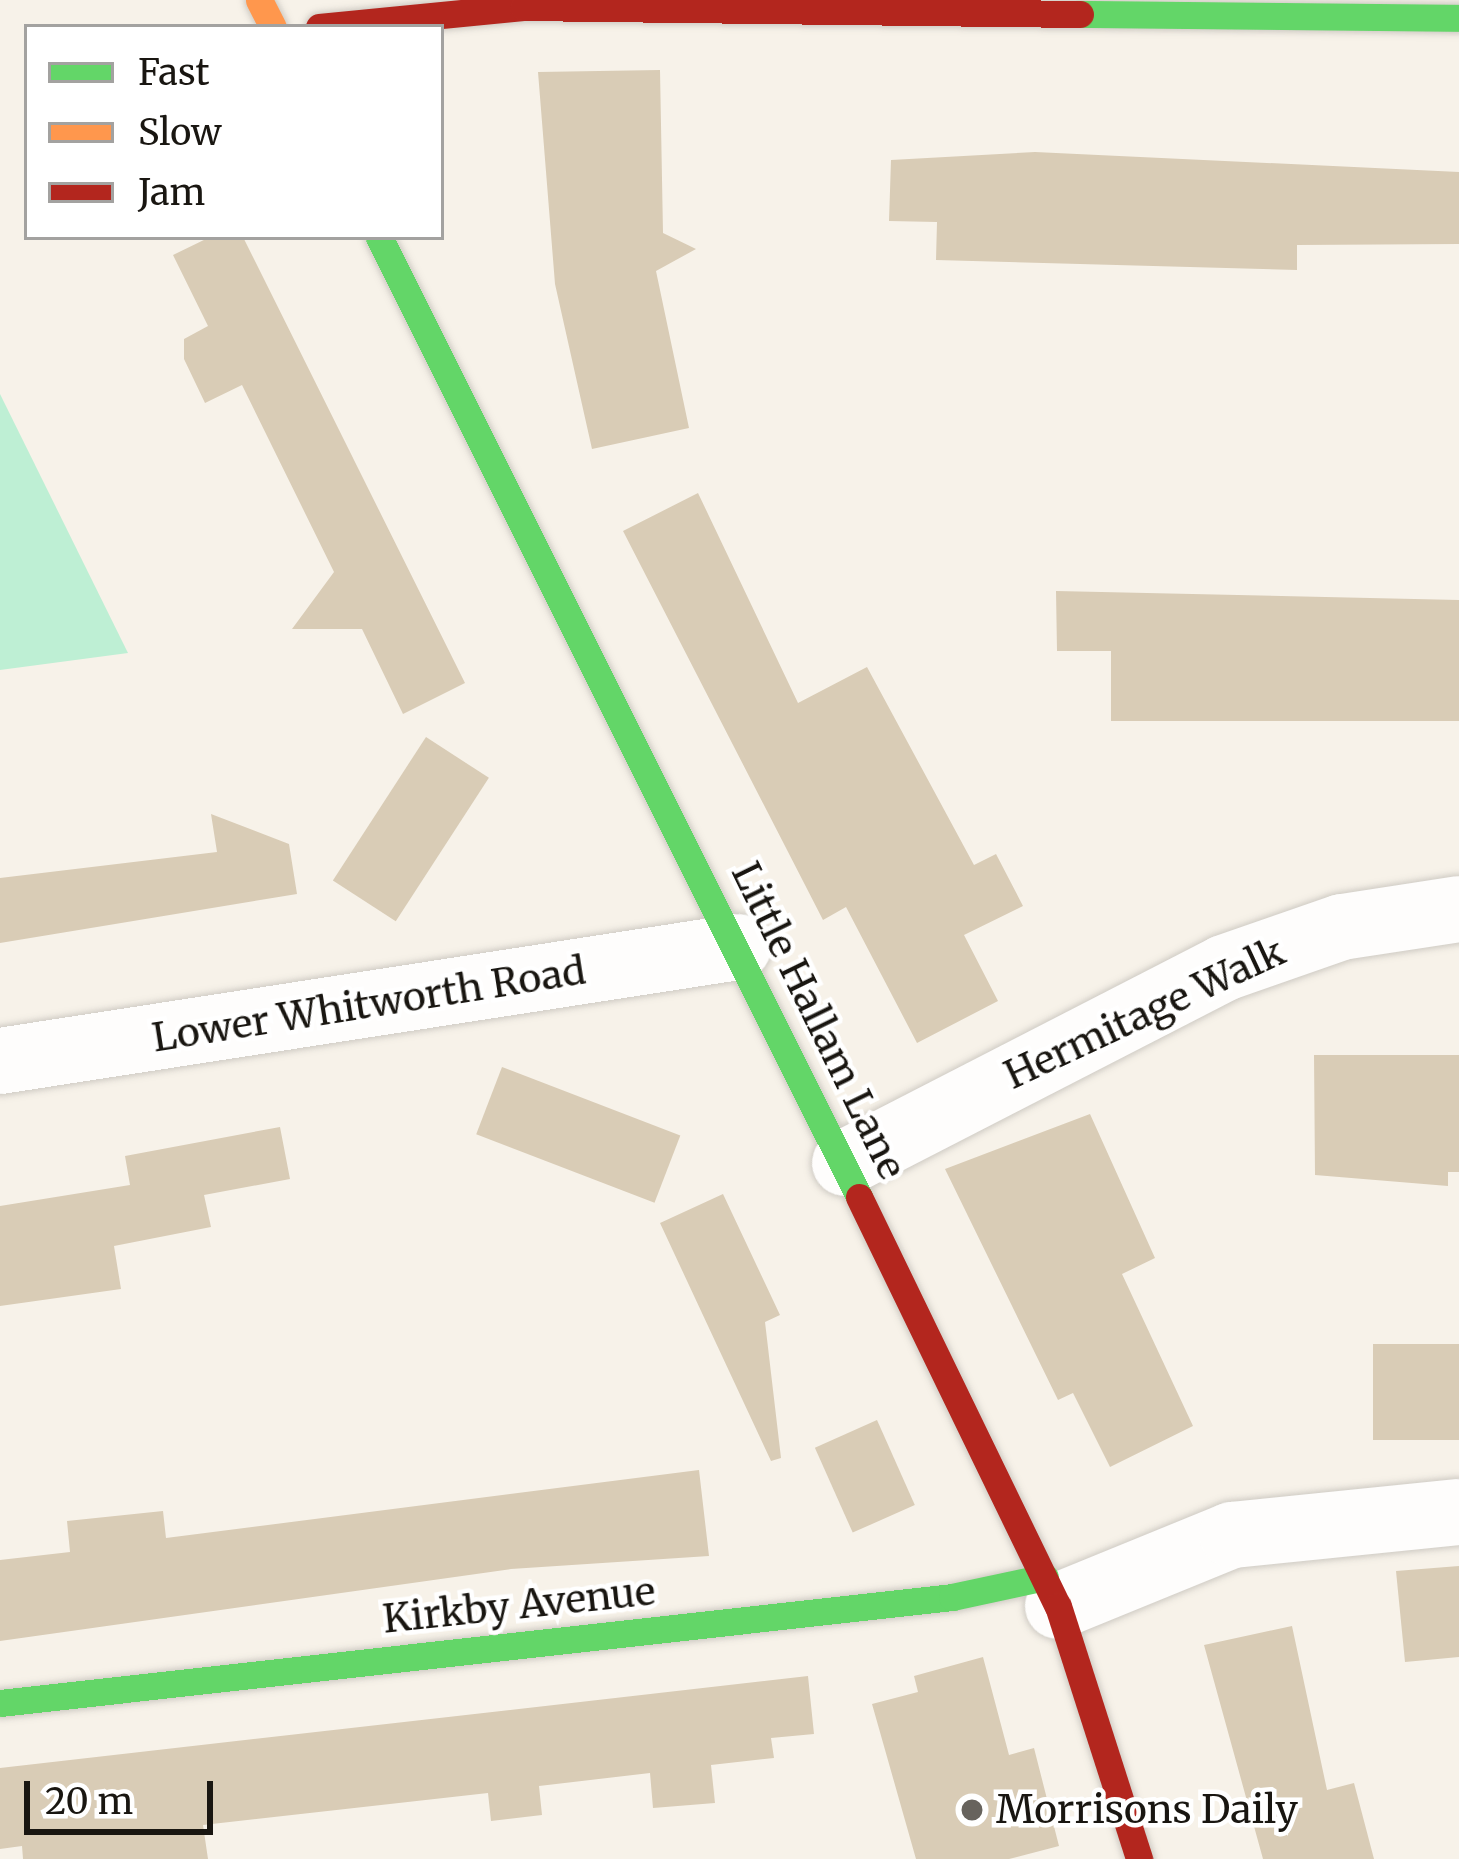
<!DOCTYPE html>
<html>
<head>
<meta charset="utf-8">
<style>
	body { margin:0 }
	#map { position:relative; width:1459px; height:1859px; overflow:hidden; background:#f7f2e9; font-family:Merriweather,serif }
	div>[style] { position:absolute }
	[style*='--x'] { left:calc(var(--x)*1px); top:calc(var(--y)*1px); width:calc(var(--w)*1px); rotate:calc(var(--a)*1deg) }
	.green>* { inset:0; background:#beefd4 }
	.building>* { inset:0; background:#d9ccb6; transform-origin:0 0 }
	.roads { filter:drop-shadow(0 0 3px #cfcbc4) drop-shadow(0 0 3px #cfcbc4) }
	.street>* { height:66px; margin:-33px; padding:0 33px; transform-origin:33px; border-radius:33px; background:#fefdfc }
	.fast>* { height:27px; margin:-13.5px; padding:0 13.5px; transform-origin:13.5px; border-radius:13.5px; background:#63d668 }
	.slow>* { height:27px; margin:-13.5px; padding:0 13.5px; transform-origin:13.5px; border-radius:13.5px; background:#ff974d }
	.jam>* { height:27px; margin:-13.5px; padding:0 13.5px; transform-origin:13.5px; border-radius:13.5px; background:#b3261e }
	.dots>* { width:33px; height:33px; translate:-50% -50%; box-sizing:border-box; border:6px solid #fff; border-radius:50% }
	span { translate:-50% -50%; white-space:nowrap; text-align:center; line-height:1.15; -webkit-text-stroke:9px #fff; paint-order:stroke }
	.street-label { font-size:39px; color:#191611 }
	.poi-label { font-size:39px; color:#191611 }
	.left { translate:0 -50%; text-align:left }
	.legend { position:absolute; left:24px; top:24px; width:420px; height:216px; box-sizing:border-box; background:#fff; border:3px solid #a3a2a0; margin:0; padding:15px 21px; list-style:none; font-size:36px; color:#191611 }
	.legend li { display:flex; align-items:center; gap:24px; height:60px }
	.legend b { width:60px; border:3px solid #a3a2a0 }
	.scale { position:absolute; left:24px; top:1781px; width:189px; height:54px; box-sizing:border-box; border:6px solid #191611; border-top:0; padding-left:15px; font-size:36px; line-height:42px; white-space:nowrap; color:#191611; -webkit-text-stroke:9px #fff; paint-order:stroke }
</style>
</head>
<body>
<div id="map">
	<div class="green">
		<i style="clip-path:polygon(0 394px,128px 653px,0 670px)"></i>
	</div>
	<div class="building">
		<i style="clip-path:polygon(660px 70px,663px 233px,696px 249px,656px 271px,689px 428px,592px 449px,555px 284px,538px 72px)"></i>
		<i style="clip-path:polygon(1035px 152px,1459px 172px,1459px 244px,1297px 245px,1297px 270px,936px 260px,937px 222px,889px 221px,891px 160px)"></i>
		<i style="clip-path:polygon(210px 237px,243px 237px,465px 683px,403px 714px,362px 629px,292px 629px,334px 572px,242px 385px,205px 403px,184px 359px,184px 339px,208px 326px,173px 255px)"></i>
		<i style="clip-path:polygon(698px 493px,798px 703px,867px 667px,974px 865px,996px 854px,1023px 906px,964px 935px,998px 1001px,917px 1043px,846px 907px,823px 920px,623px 531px)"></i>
		<i style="clip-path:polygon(1056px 591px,1459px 600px,1459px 721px,1111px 721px,1111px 651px,1057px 651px)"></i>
		<i style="left:426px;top:737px;width:75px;height:171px;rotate:33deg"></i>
		<i style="clip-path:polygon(211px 814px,289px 844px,297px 894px,0 943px,0 878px,217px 852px)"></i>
		<i style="clip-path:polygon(1314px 1055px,1459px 1055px,1459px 1172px,1448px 1172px,1448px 1186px,1315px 1175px)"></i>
		<i style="left:502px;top:1067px;width:191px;height:72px;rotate:21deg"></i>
		<i style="clip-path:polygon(1090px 1114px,1155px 1258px,1122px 1274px,1193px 1426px,1110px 1467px,1073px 1393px,1058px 1400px,945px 1169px)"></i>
		<i style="clip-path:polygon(280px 1127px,290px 1179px,204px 1195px,211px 1227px,114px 1246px,121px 1289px,0 1306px,0 1206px,130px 1185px,125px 1156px)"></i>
		<i style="clip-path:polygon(723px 1194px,780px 1315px,765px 1322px,781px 1458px,771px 1461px,660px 1223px)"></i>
		<i style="left:1459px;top:1344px;width:96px;height:86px;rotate:90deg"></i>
		<i style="left:877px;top:1420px;width:93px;height:68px;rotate:66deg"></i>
		<i style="clip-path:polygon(699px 1470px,709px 1556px,511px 1569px,0 1641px,0 1560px,70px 1552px,67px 1521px,163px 1511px,166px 1538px)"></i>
		<i style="clip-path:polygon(1459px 1566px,1459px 1657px,1405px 1662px,1396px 1571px)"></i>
		<i style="clip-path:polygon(1292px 1626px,1327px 1790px,1354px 1783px,1374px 1859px,1263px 1859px,1204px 1645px)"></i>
		<i style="clip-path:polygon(983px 1657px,1009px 1755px,1034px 1748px,1059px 1846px,1009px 1859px,916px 1859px,872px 1704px,918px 1692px,914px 1676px)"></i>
		<i style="clip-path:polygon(808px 1676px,814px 1734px,771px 1738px,774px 1758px,711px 1765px,715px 1803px,653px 1808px,650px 1773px,539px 1786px,542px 1815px,491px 1821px,488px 1793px,203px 1825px,208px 1859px,23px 1859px,22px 1846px,0 1849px,0 1768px)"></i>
	</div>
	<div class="roads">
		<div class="street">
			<i style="--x:0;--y:1061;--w:747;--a:-8.78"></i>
			<i style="--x:845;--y:1163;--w:426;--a:-27.2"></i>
			<i style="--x:1224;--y:968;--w:125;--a:-19.2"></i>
			<i style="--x:1342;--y:927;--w:118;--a:-8.7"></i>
			<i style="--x:1058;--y:1606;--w:188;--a:-22.2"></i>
			<i style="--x:1232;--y:1535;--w:228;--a:-5.8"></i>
		</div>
		<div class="fast">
			<i style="--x:1080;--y:14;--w:379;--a:0.6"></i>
			<i style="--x:379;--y:237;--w:1073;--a:63.43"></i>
			<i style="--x:0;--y:1703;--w:958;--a:-6.35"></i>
			<i style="--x:952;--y:1597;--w:95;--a:-12.1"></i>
		</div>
		<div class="slow">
			<i style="--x:259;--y:0;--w:30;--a:63"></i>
		</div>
		<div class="jam">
			<i style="--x:319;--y:27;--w:205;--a:-5.6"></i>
			<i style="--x:523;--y:7;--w:557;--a:0.72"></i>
			<i style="--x:859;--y:1197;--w:455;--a:64.1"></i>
			<i style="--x:1058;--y:1606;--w:266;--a:72.2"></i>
		</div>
	</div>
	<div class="dots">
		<i style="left:972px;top:1810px;background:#67635d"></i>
	</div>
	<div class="street-label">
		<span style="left:369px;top:1005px;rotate:-9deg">Lower Whitworth Road</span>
		<span style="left:1145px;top:1014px;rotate:-25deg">Hermitage Walk</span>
		<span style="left:818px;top:1021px;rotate:64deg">Little Hallam Lane</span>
		<span style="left:519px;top:1606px;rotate:-6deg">Kirkby Avenue</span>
	</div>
	<div class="poi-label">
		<span class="left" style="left:996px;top:1810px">Morrisons Daily</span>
	</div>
	<ul class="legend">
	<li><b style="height:15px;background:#63d668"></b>Fast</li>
	<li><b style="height:15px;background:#ff974d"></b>Slow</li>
	<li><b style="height:15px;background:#b3261e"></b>Jam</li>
	</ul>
	<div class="scale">20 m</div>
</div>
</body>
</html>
